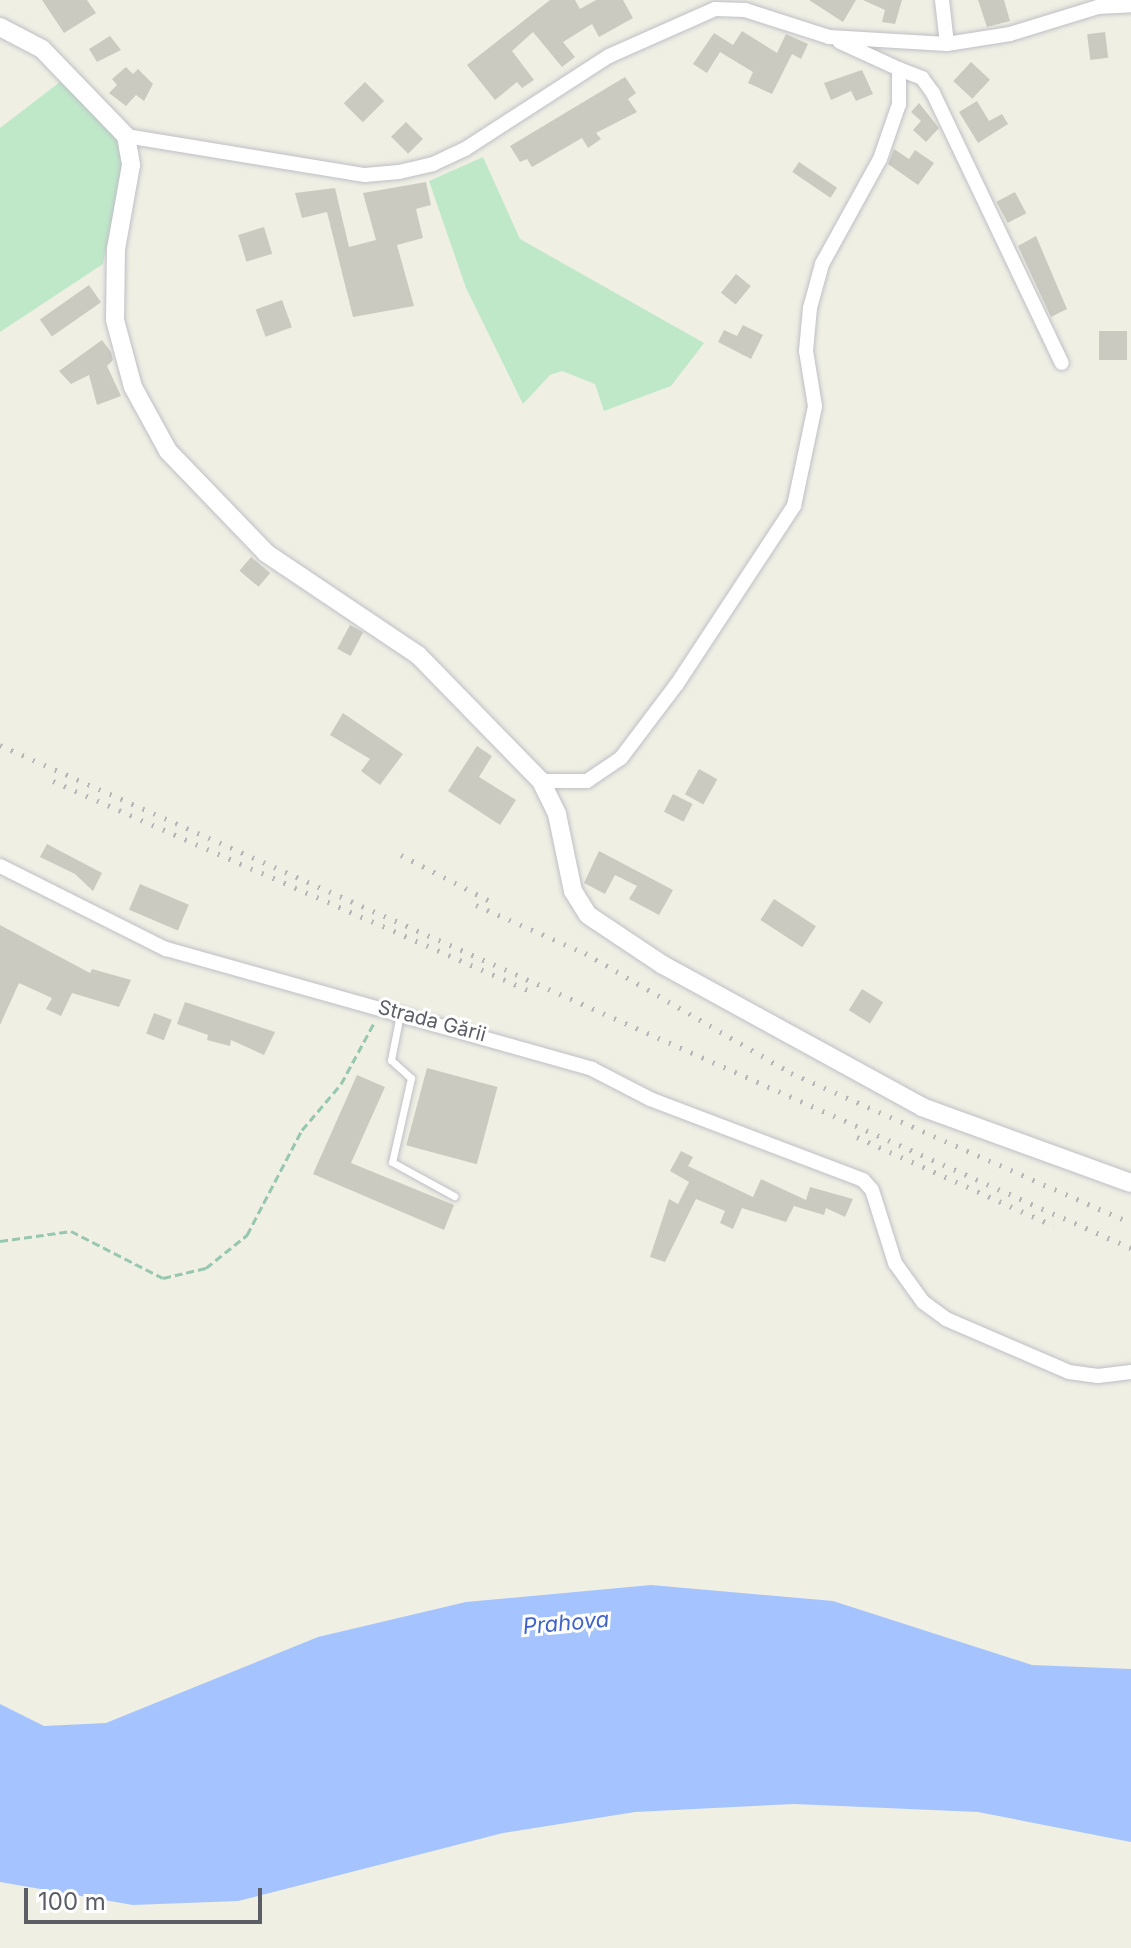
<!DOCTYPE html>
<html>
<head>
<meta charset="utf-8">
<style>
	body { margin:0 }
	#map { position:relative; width:1131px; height:1948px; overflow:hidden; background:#efefe4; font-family:Inter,sans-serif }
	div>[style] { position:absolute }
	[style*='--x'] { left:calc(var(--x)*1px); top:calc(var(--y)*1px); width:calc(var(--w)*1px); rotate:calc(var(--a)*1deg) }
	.green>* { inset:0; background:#bfe8c9 }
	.water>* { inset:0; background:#a5c3ff }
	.building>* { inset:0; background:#cacac1; transform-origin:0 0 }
	.path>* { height:3px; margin-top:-1.5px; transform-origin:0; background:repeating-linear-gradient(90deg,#97c7b0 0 8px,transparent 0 12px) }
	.roads { filter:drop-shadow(0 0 2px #bebfc6) drop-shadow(0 0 2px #bebfc6) }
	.service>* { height:7px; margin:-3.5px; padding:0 3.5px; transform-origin:3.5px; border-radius:3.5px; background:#fff }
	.minor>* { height:14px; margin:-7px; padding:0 7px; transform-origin:7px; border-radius:7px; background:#fff }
	.tertiary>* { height:18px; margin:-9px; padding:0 9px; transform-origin:9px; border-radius:9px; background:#fff }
	.rail>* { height:5px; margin-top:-2.5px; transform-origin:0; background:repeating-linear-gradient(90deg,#b7b7b9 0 2px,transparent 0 12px) }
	span { translate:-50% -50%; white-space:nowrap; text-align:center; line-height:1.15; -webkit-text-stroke:6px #fff; paint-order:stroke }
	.street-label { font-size:20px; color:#5c5e66 }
	.water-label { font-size:22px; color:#4064c9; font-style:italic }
	.scale { position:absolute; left:24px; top:1888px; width:238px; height:36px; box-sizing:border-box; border:4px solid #5c5e66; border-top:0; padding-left:10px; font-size:24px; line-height:28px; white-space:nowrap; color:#5c5e66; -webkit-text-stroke:6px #fff; paint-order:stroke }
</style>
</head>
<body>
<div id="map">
	<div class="green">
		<i style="clip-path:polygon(60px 82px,122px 140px,125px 158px,103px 264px,0 332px,0 128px)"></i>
		<i style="clip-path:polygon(483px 157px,520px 239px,704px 343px,671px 386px,604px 411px,595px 384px,562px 371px,550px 375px,523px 404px,466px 288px,429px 181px)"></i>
	</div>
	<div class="water">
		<i style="clip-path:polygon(651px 1585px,833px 1601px,1032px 1665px,1131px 1669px,1131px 1842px,978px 1812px,794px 1804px,635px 1812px,503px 1833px,238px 1901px,133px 1905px,0 1882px,0 1704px,44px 1726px,106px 1723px,318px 1637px,466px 1602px)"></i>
	</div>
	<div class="building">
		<i style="clip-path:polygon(42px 0,87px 0,96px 13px,64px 33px)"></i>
		<i style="clip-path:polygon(550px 0,575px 0,580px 9px,596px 0,623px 0,633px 18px,599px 37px,592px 24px,563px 42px,575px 57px,562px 67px,533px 32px,512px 51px,534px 80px,522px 88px,517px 82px,495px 100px,467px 65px)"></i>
		<i style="clip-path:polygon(809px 0,856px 0,843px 22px)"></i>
		<i style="clip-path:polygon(863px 0,902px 0,895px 24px,882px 22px,885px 10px)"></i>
		<i style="clip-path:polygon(978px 0,1004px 0,1010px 21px,987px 27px)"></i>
		<i style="clip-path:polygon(742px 31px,777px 53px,786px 34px,808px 44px,801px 59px,792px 54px,772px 94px,748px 83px,753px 72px,720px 52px,707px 73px,693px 64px,714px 33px,733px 45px)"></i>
		<i style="left:1105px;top:32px;width:26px;height:18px;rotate:83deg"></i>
		<i style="clip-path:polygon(110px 36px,121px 50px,97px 62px,89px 49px)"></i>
		<i style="left:971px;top:62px;width:26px;height:26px;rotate:43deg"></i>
		<i style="clip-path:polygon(126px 67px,133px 74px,138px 69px,153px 84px,144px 101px,136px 95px,126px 106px,109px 93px,117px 85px,112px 79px)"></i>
		<i style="clip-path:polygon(862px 70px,873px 94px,856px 101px,851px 91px,831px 100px,824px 83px)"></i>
		<i style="clip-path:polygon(625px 77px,636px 93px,628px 99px,637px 112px,596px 133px,601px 139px,588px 148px,582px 138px,532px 167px,527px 159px,520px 162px,510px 146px)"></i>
		<i style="left:365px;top:82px;width:27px;height:30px;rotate:45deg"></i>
		<i style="clip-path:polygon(977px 101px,989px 121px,1002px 114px,1008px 124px,978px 143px,959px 112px)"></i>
		<i style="clip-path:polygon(919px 103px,939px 128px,926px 142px,913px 130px,921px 121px,911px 112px)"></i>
		<i style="left:406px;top:122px;width:24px;height:21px;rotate:45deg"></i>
		<i style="clip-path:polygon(894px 149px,909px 159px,915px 150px,934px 163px,918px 185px,888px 164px)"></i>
		<i style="left:799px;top:162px;width:46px;height:12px;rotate:34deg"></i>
		<i style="clip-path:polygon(426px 182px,431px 205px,416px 209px,423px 238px,397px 245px,414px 306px,353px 317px,327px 212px,302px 218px,295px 193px,335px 188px,349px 247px,376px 240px,363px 193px)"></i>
		<i style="left:1015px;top:192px;width:24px;height:21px;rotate:62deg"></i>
		<i style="left:264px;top:227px;width:28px;height:27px;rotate:73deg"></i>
		<i style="clip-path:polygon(1036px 236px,1067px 309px,1051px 317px,1018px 246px)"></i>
		<i style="left:736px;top:274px;width:19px;height:24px;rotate:39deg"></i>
		<i style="left:89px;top:285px;width:21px;height:60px;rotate:55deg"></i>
		<i style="left:282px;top:300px;width:29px;height:28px;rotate:70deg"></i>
		<i style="clip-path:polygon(743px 325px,763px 335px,751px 359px,718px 342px,724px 330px,737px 336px)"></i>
		<i style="left:1099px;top:331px;width:28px;height:29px"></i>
		<i style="clip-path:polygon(102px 340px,111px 352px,113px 360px,107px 366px,121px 396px,97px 405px,89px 375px,71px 384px,59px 371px)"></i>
		<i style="left:251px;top:557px;width:25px;height:18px;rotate:40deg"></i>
		<i style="left:350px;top:625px;width:15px;height:27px;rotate:28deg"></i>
		<i style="clip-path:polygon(343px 713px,403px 754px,380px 785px,361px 771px,370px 759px,330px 735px)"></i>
		<i style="clip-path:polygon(477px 746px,492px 756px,479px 777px,516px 800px,500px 825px,448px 791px)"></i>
		<i style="left:699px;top:769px;width:21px;height:29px;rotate:29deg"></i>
		<i style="left:673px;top:794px;width:22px;height:20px;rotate:27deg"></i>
		<i style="clip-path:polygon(47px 844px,102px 873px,93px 891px,75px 874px,40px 857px)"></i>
		<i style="clip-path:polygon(599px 851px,673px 890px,659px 915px,629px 899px,637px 886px,615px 875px,605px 894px,584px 883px)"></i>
		<i style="left:140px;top:884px;width:53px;height:28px;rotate:23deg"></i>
		<i style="left:774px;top:899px;width:50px;height:25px;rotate:33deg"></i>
		<i style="clip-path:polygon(0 925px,90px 973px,92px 969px,131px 980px,119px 1007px,72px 993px,61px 1016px,46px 1009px,52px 998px,19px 983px,0 1025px)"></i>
		<i style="left:862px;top:989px;width:25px;height:25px;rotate:32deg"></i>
		<i style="clip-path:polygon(185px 1002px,275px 1032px,264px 1055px,231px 1040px,230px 1046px,207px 1040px,208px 1035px,177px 1024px)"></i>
		<i style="left:154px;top:1013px;width:19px;height:22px;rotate:21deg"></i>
		<i style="left:427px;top:1068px;width:73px;height:80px;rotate:15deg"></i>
		<i style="clip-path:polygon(357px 1075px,385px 1087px,351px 1163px,454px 1205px,444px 1230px,313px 1174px)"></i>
		<i style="clip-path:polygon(681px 1151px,693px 1157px,688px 1166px,753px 1197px,761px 1179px,806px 1200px,810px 1187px,853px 1199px,845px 1217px,826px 1208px,824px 1215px,794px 1206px,786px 1222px,742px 1208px,733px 1229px,720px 1223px,725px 1211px,696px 1199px,665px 1262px,650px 1257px,669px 1199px,678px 1204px,689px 1182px,670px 1171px)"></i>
	</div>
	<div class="path">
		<i style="--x:0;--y:1241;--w:72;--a:-8"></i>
		<i style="--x:71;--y:1231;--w:103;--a:27.1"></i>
		<i style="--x:163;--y:1278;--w:44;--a:-13.1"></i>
		<i style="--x:206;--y:1268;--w:53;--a:-38.8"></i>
		<i style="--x:247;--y:1235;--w:119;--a:-62.4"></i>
		<i style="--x:302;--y:1130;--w:60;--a:-49.7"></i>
		<i style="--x:341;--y:1084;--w:69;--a:-61.6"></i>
	</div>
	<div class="roads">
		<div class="service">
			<i style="--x:400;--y:1014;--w:47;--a:101.1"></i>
			<i style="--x:391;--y:1060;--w:27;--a:42"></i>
			<i style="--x:411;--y:1078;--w:86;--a:102.7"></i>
			<i style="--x:392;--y:1162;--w:71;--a:28.7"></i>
		</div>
		<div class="minor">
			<i style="--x:942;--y:0;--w:44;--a:83.5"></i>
			<i style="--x:899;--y:69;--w:25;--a:21"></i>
			<i style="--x:922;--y:78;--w:19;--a:54"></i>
			<i style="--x:933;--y:93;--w:299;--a:64.5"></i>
			<i style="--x:126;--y:136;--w:242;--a:9.3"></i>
			<i style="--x:365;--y:175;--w:34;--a:-5"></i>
			<i style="--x:399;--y:172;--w:35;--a:-13"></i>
			<i style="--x:433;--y:164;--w:35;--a:-25"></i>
			<i style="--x:465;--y:149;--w:171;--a:-32.9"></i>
			<i style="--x:609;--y:56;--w:116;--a:-23.9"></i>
			<i style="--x:715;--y:9;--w:30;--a:2"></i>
			<i style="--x:745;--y:10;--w:88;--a:17.8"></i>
			<i style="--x:829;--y:37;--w:118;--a:3.4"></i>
			<i style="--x:947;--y:44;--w:64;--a:-9"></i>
			<i style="--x:1010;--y:34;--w:92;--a:-17.1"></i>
			<i style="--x:1098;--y:7;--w:33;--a:-3"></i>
			<i style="--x:541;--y:781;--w:46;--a:0"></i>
			<i style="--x:587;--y:781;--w:41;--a:-34.1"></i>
			<i style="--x:621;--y:758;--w:93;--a:-52.9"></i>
			<i style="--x:677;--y:684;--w:213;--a:-56.7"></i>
			<i style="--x:794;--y:506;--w:102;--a:-78.1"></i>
			<i style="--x:815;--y:406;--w:56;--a:-99.3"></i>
			<i style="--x:806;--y:351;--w:43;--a:-84.7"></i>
			<i style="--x:810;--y:308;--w:46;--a:-74.7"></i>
			<i style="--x:822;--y:264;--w:120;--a:-61.1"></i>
			<i style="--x:880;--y:159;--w:58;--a:-70.9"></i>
			<i style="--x:899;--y:104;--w:35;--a:-90"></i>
			<i style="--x:899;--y:69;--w:65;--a:-155.4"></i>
			<i style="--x:0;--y:866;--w:186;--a:26.6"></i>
			<i style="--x:166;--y:949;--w:443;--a:15.7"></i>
			<i style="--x:592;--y:1069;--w:65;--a:27.3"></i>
			<i style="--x:650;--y:1099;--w:228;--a:20.8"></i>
			<i style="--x:863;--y:1180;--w:13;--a:48"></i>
			<i style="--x:872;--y:1190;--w:77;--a:72.5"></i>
			<i style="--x:895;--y:1263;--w:48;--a:54.3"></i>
			<i style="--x:923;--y:1302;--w:29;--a:36"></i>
			<i style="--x:946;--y:1319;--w:134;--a:23.3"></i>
			<i style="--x:1069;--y:1372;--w:29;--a:8"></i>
			<i style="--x:1098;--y:1376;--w:33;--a:-7"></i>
		</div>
		<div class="tertiary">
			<i style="--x:0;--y:27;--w:47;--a:27.6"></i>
			<i style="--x:42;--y:49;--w:121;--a:46"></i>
			<i style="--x:126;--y:136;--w:29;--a:80"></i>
			<i style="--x:131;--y:165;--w:85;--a:100.1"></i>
			<i style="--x:116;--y:249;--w:71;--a:90.8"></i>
			<i style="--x:115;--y:320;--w:69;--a:75"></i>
			<i style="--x:133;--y:387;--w:73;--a:61.3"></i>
			<i style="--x:168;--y:451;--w:141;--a:46.1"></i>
			<i style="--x:266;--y:553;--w:183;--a:33.9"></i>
			<i style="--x:418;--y:655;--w:176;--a:45.7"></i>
			<i style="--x:541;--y:781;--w:37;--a:64"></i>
			<i style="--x:557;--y:814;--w:79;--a:78.3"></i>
			<i style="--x:573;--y:891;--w:28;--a:58"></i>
			<i style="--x:588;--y:915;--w:90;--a:33.7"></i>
			<i style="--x:663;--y:965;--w:295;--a:28.7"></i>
			<i style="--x:922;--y:1107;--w:222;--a:20"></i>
		</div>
	</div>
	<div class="rail">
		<i style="--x:0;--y:745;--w:1238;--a:23.98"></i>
		<i style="--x:53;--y:781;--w:523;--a:23.77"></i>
		<i style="--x:401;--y:855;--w:105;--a:27.3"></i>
		<i style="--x:476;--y:905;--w:119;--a:23.8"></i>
		<i style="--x:585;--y:953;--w:238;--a:30.2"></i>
		<i style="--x:791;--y:1073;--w:372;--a:23.8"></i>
		<i style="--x:857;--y:1137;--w:216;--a:24.3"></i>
	</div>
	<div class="street-label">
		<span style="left:432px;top:1021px;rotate:15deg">Strada Gării</span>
	</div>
	<div class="water-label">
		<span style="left:566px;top:1623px;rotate:-5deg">Prahova</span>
	</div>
	<div class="scale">100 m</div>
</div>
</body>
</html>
